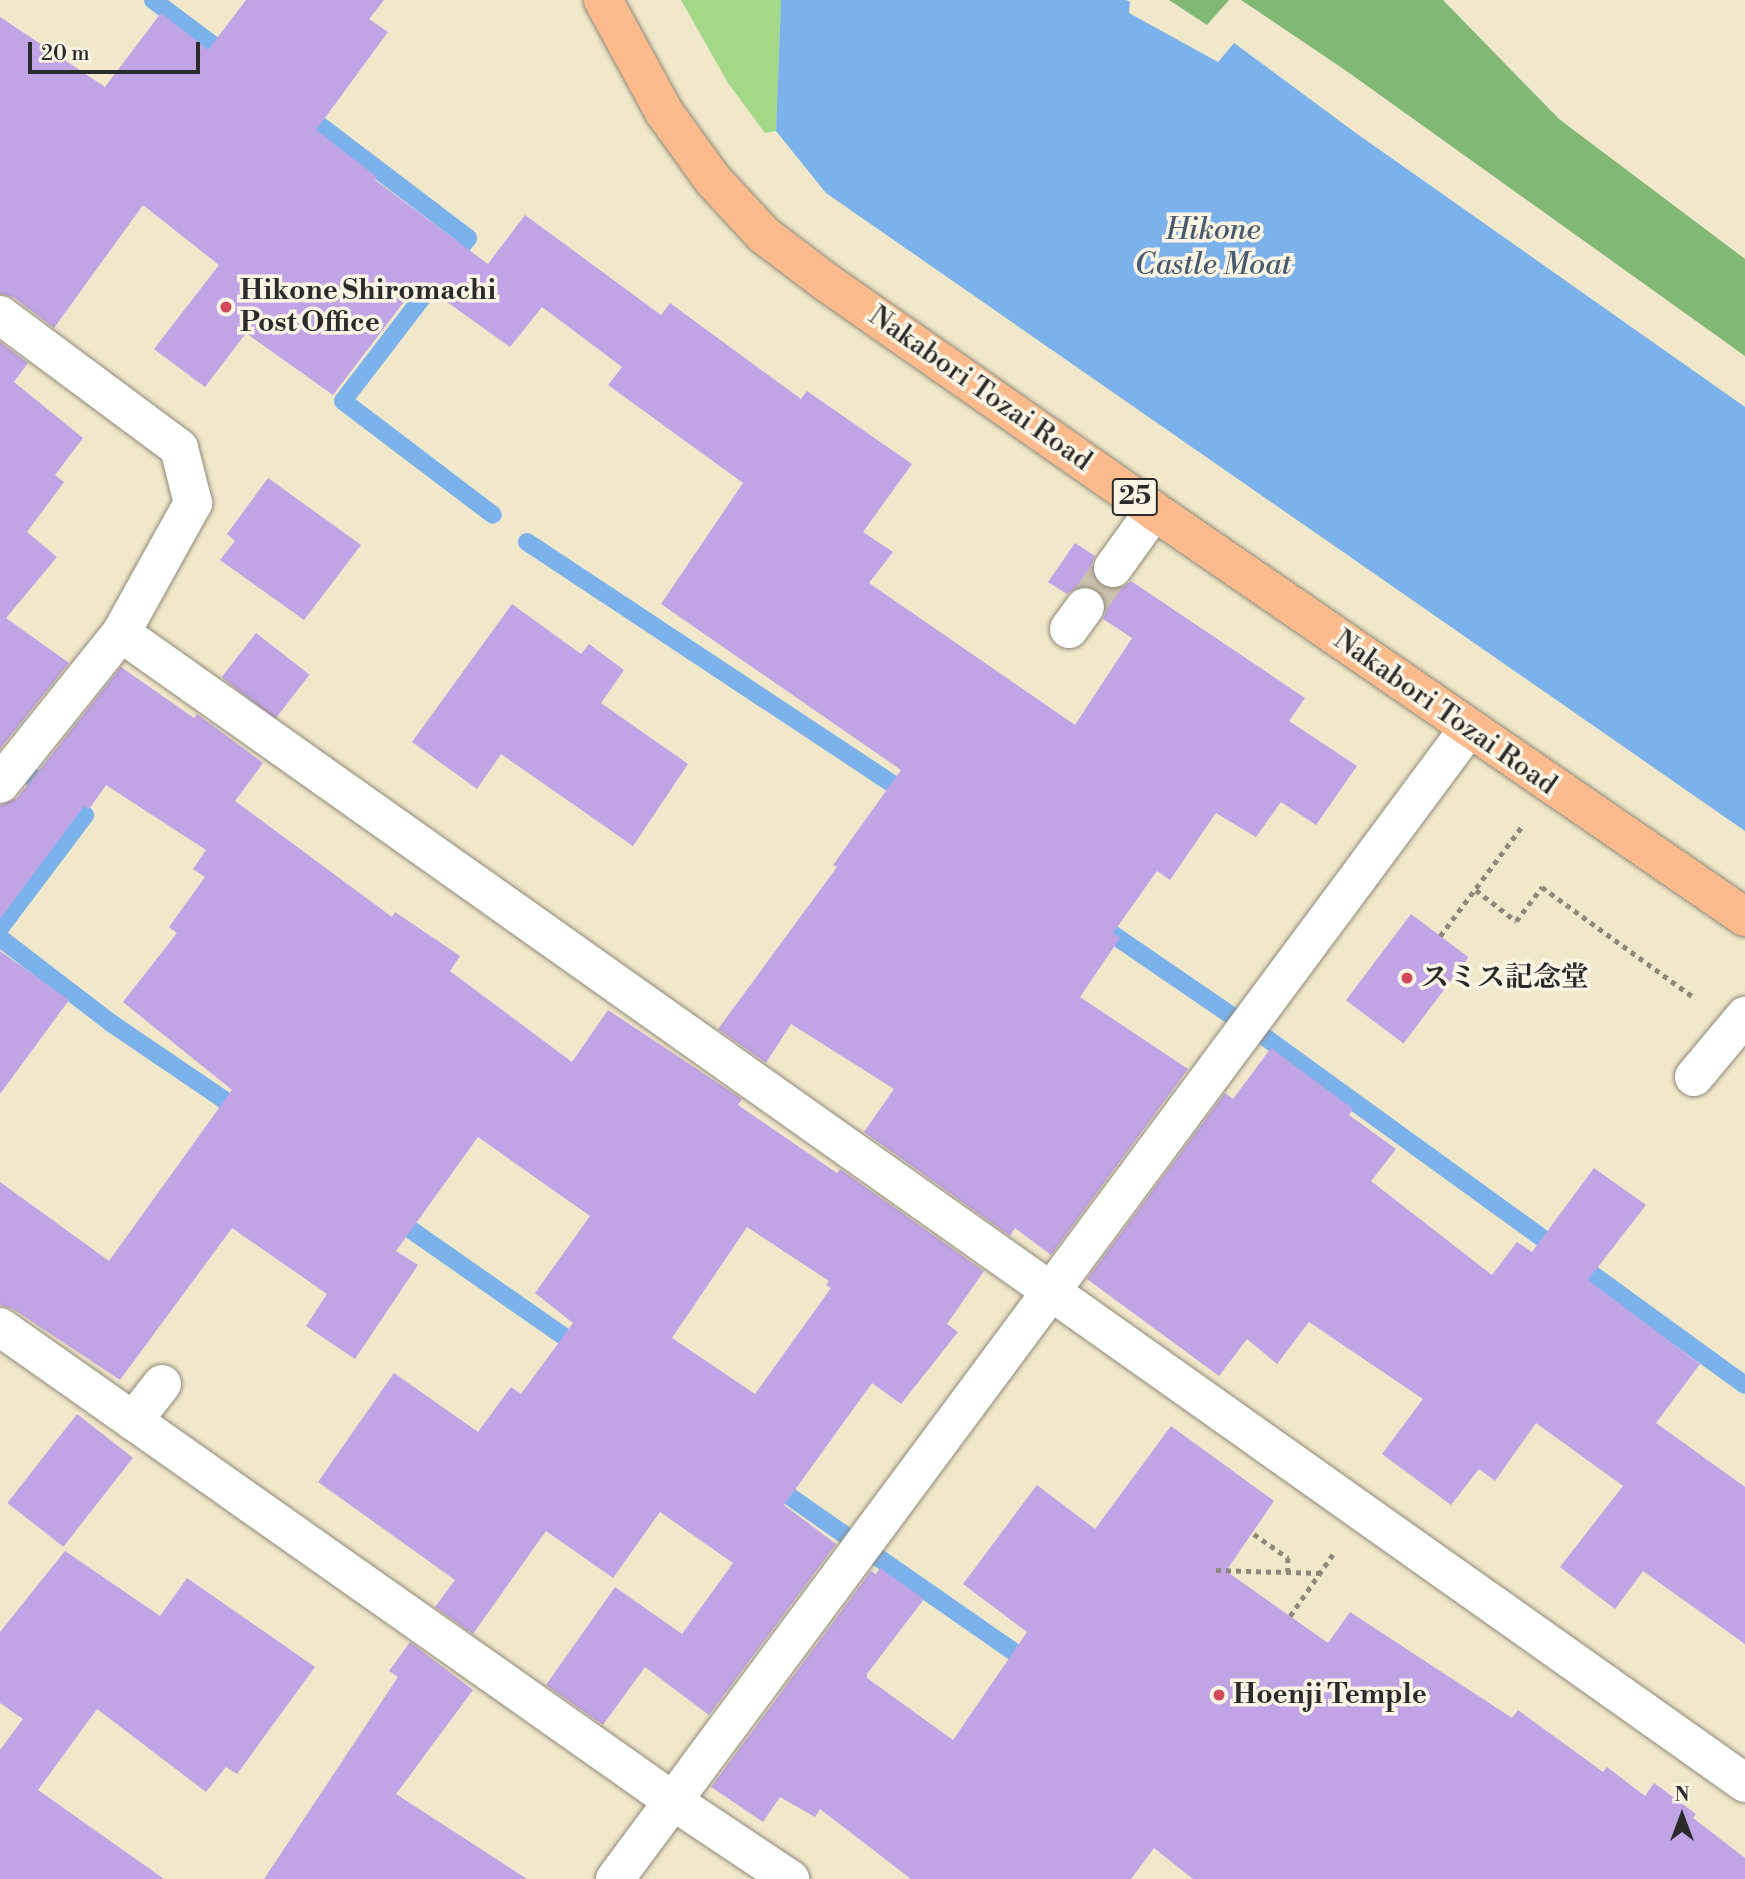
<!DOCTYPE html>
<html>
<head>
<meta charset="utf-8">
<style>
	body { margin:0 }
	#map { position:relative; width:1745px; height:1879px; overflow:hidden; background:#f1e7ca; font-family:"Libre Bodoni","Noto Serif JP",serif }
	div>[style] { position:absolute }
	[style*='--x'] { left:calc(var(--x)*1px); top:calc(var(--y)*1px); width:calc(var(--w)*1px); rotate:calc(var(--a)*1deg) }
	.green>* { inset:0; background:#a3d889 }
	.forest>* { inset:0; background:#82b875 }
	.water>* { inset:0; background:#7cb2eb }
	.stream>* { height:18px; margin:-9px; padding:0 9px; transform-origin:9px; border-radius:9px; background:#7cb2eb }
	.building>* { inset:0; background:#c1a4e6; transform-origin:0 0 }
	.minor-tunnel>* { height:38px; margin-top:-19px; transform-origin:0; background:repeating-linear-gradient(90deg,#c9c1aa 0 38px,transparent 0 57px) }
	.path>* { height:4.5px; margin-top:-2.25px; transform-origin:0; background:repeating-linear-gradient(90deg,#8e897a 0 5px,transparent 0 10px) }
	.roads { filter:drop-shadow(0 0 2px #8e897a) drop-shadow(0 0 2px #8e897a) }
	.minor>* { height:38px; margin:-19px; padding:0 19px; transform-origin:19px; border-radius:19px; background:#fff }
	.major>* { height:38px; margin:-19px; padding:0 19px; transform-origin:19px; border-radius:19px; background:#fbbb8c }
	.dots>* { width:19px; height:19px; translate:-50% -50%; box-sizing:border-box; border:4px solid #fcf5e5; border-radius:50% }
	span { translate:-50% -50%; white-space:nowrap; text-align:center; line-height:1.15; -webkit-text-stroke:7px #fcf5e5; paint-order:stroke }
	.shield-label span { padding:2px 5px; background:#fcf5e5; border:2px solid; border-radius:5px; -webkit-text-stroke-width:0 }
	.shield-label { font-size:26px; color:#2b2b2b; font-weight:700 }
	.poi-label { font-size:28px; color:#2b2b2b; font-weight:700 }
	.left { translate:0 -50%; text-align:left }
	.street-label { font-size:28px; color:#2b2b2b }
	.water-label { font-size:30px; color:#475a6e; font-style:italic }
	.north { position:absolute; left:1647px; top:1781px; width:70px; height:70px; -webkit-text-stroke:5px #fcf5e5; paint-order:stroke; rotate:0deg; font-size:19px; font-weight:700; line-height:28px; text-align:center; color:#2b2b2b }
	.north::after { content:''; display:block; margin:auto; width:24px; height:32px; background:#2b2b2b; clip-path:polygon(50% 0,100% 100%,50% 72%,0 100%) }
	.scale { position:absolute; left:28px; top:42px; width:172px; height:32px; box-sizing:border-box; border:4px solid #2b2b2b; border-top:0; padding-left:9px; font-size:21px; line-height:24px; white-space:nowrap; color:#2b2b2b; -webkit-text-stroke:5px #fcf5e5; paint-order:stroke }
</style>
</head>
<body>
<div id="map">
	<div class="green">
		<i style="clip-path:polygon(681px 0,781px 0,776px 131px,765px 133px,728px 83px)"></i>
	</div>
	<div class="forest">
		<i style="clip-path:polygon(1169px 0,1229px 0,1207px 25px)"></i>
		<i style="clip-path:polygon(1241px 0,1443px 0,1559px 119px,1745px 259px,1745px 356px,1345px 70px)"></i>
	</div>
	<div class="water">
		<i style="clip-path:polygon(781px 0,1126px 0,1130px 2px,1129px 13px,1218px 62px,1234px 43px,1353px 131px,1745px 407px,1745px 831px,826px 193px,776px 131px)"></i>
	</div>
	<div class="stream">
		<i style="--x:153;--y:0;--w:95;--a:36.9"></i>
		<i style="--x:302;--y:112;--w:208;--a:37.2"></i>
		<i style="--x:468;--y:238;--w:205;--a:127.5"></i>
		<i style="--x:343;--y:401;--w:188;--a:37.2"></i>
		<i style="--x:527;--y:542;--w:460;--a:33.5"></i>
		<i style="--x:1102;--y:927;--w:158;--a:34.4"></i>
		<i style="--x:0;--y:928;--w:141;--a:-53"></i>
		<i style="--x:85;--y:815;--w:65;--a:-144.4"></i>
		<i style="--x:0;--y:938;--w:140;--a:37.4"></i>
		<i style="--x:111;--y:1023;--w:162;--a:34.2"></i>
		<i style="--x:1262;--y:1035;--w:596;--a:35.93"></i>
		<i style="--x:394;--y:1218;--w:231;--a:34.9"></i>
		<i style="--x:772;--y:1484;--w:94;--a:35"></i>
		<i style="--x:873;--y:1554;--w:195;--a:34.8"></i>
	</div>
	<div class="building">
		<i style="clip-path:polygon(246px 0,384px 0,369px 19px,388px 32px,316px 130px,377px 177px,375px 180px,488px 264px,525px 215px,661px 315px,670px 303px,801px 399px,807px 391px,912px 464px,863px 532px,893px 552px,869px 583px,1075px 725px,1132px 638px,1103px 619px,1107px 609px,1105px 599px,1097px 589px,1088px 585px,1077px 587px,1067px 594px,1048px 582px,1075px 543px,1095px 556px,1091px 567px,1093px 576px,1101px 586px,1111px 590px,1121px 588px,1131px 581px,1305px 698px,1289px 721px,1357px 766px,1316px 825px,1281px 802px,1256px 837px,1216px 813px,1170px 880px,1157px 871px,1113px 933px,1120px 938px,1080px 997px,1188px 1069px,1051px 1255px,1015px 1228px,1010px 1236px,864px 1132px,894px 1089px,791px 1024px,766px 1063px,718px 1029px,837px 867px,833px 865px,901px 770px,661px 604px,743px 483px,608px 385px,622px 367px,542px 307px,510px 347px,419px 282px,333px 395px,246px 333px,205px 387px,154px 349px,219px 265px,143px 205px,54px 328px,13px 297px,0 294px,0 17px,105px 87px,161px 13px,208px 50px)"></i>
		<i style="clip-path:polygon(0 342px,28px 363px,14px 382px,83px 438px,55px 475px,64px 482px,27px 532px,57px 557px,6px 618px,69px 663px,0 749px)"></i>
		<i style="clip-path:polygon(268px 478px,361px 545px,304px 620px,220px 560px,235px 541px,227px 534px)"></i>
		<i style="clip-path:polygon(512px 604px,581px 654px,589px 644px,624px 670px,601px 703px,688px 764px,633px 846px,501px 754px,477px 789px,412px 742px)"></i>
		<i style="left:256px;top:633px;width:68px;height:56px;rotate:38deg"></i>
		<i style="clip-path:polygon(evenodd,121px 667px,194px 718px,197px 714px,263px 763px,235px 801px,392px 917px,395px 912px,460px 956px,450px 971px,572px 1062px,608px 1010px,742px 1099px,738px 1105px,837px 1173px,840px 1169px,984px 1271px,947px 1324px,958px 1332px,901px 1404px,872px 1383px,784px 1505px,836px 1544px,709px 1715px,645px 1667px,603px 1725px,546px 1685px,615px 1587px,682px 1634px,733px 1563px,660px 1512px,613px 1578px,546px 1531px,473px 1634px,435px 1607px,455px 1580px,318px 1482px,394px 1373px,478px 1432px,511px 1387px,521px 1394px,573px 1323px,535px 1293px,590px 1216px,478px 1137px,396px 1251px,418px 1265px,355px 1359px,306px 1326px,327px 1294px,232px 1228px,120px 1380px,13px 1309px,0 1305px,0 1182px,109px 1261px,232px 1090px,123px 1002px,177px 933px,169px 927px,205px 877px,193px 869px,206px 850px,106px 785px,89px 809px,84px 806px,0 919px,0 805px,17px 798px,121px 667px,747px 1227px,829px 1281px,826px 1285px,831px 1288px,755px 1394px,672px 1338px,747px 1227px)"></i>
		<i style="left:1411px;top:914px;width:72px;height:108px;rotate:37deg"></i>
		<i style="clip-path:polygon(0 951px,69px 1000px,0 1094px)"></i>
		<i style="clip-path:polygon(1271px 1048px,1353px 1109px,1349px 1115px,1396px 1149px,1371px 1181px,1492px 1275px,1517px 1242px,1532px 1252px,1594px 1168px,1646px 1205px,1588px 1280px,1700px 1364px,1656px 1423px,1745px 1487px,1745px 1644px,1643px 1571px,1615px 1609px,1560px 1567px,1623px 1486px,1536px 1423px,1495px 1481px,1479px 1469px,1451px 1505px,1382px 1454px,1423px 1399px,1309px 1322px,1277px 1364px,1247px 1339px,1219px 1376px,1087px 1279px,1225px 1093px,1233px 1099px)"></i>
		<i style="left:77px;top:1414px;width:71px;height:113px;rotate:38deg"></i>
		<i style="clip-path:polygon(1171px 1426px,1274px 1501px,1226px 1571px,1328px 1643px,1350px 1612px,1512px 1718px,1518px 1710px,1603px 1772px,1607px 1767px,1645px 1796px,1654px 1783px,1696px 1814px,1693px 1818px,1745px 1858px,1745px 1879px,1193px 1879px,1154px 1848px,1131px 1879px,911px 1879px,820px 1809px,815px 1817px,780px 1797px,763px 1822px,711px 1787px,871px 1571px,876px 1574px,880px 1568px,924px 1599px,867px 1674px,867px 1678px,953px 1740px,1027px 1632px,963px 1584px,1037px 1485px,1095px 1529px)"></i>
		<i style="clip-path:polygon(65px 1551px,160px 1616px,187px 1578px,315px 1667px,237px 1774px,226px 1767px,206px 1792px,97px 1709px,38px 1790px,164px 1879px,0 1879px,0 1750px,23px 1719px,0 1703px,0 1632px)"></i>
		<i style="clip-path:polygon(410px 1642px,473px 1690px,396px 1794px,527px 1879px,264px 1879px,398px 1677px,389px 1671px)"></i>
	</div>
	<div class="minor-tunnel">
		<i style="--x:1085;--y:607;--w:48;--a:-54.3"></i>
	</div>
	<div class="path">
		<i style="--x:1476;--y:890;--w:51;--a:37.8"></i>
		<i style="--x:1516;--y:921;--w:43;--a:-52.6"></i>
		<i style="--x:1542;--y:887;--w:190;--a:36"></i>
		<i style="--x:1440;--y:936;--w:139;--a:-53.2"></i>
		<i style="--x:1254;--y:1534;--w:42;--a:35.2"></i>
		<i style="--x:1288;--y:1558;--w:14;--a:90"></i>
		<i style="--x:1216;--y:1570;--w:104;--a:1.7"></i>
		<i style="--x:1290;--y:1616;--w:75;--a:-55.3"></i>
	</div>
	<div class="roads">
		<div class="minor">
			<i style="--x:0;--y:315;--w:223;--a:36.6"></i>
			<i style="--x:179;--y:448;--w:57;--a:75.7"></i>
			<i style="--x:193;--y:503;--w:149;--a:119"></i>
			<i style="--x:121;--y:633;--w:193;--a:128.7"></i>
			<i style="--x:1113;--y:568;--w:70;--a:-54.3"></i>
			<i style="--x:1069;--y:629;--w:27;--a:-54"></i>
			<i style="--x:121;--y:633;--w:1990;--a:35.3"></i>
			<i style="--x:1694;--y:1077;--w:80;--a:-50.1"></i>
			<i style="--x:0;--y:1327;--w:823;--a:35.16"></i>
			<i style="--x:673;--y:1801;--w:141;--a:33.7"></i>
			<i style="--x:133;--y:1421;--w:47;--a:-51.9"></i>
			<i style="--x:615;--y:1879;--w:1432;--a:-53.43"></i>
		</div>
		<div class="major">
			<i style="--x:603;--y:0;--w:128;--a:61.4"></i>
			<i style="--x:664;--y:112;--w:84;--a:54.2"></i>
			<i style="--x:713;--y:180;--w:75;--a:47.2"></i>
			<i style="--x:764;--y:235;--w:78;--a:37.2"></i>
			<i style="--x:826;--y:282;--w:400;--a:34.9"></i>
			<i style="--x:1154;--y:511;--w:717;--a:34.49"></i>
		</div>
	</div>
	<div class="dots">
		<i style="left:226px;top:307px;background:#d1495b"></i>
		<i style="left:1407px;top:978px;background:#d1495b"></i>
		<i style="left:1219px;top:1695px;background:#d1495b"></i>
	</div>
	<div class="shield-label">
		<span style="left:1135px;top:497px">25</span>
	</div>
	<div class="poi-label">
		<span class="left" style="left:240px;top:307px">Hikone Shiromachi<br>Post Office</span>
		<span class="left" style="left:1421px;top:978px">スミス記念堂</span>
		<span class="left" style="left:1233px;top:1695px">Hoenji Temple</span>
	</div>
	<div class="street-label">
		<span style="left:980px;top:389px;rotate:35deg">Nakabori Tozai Road</span>
		<span style="left:1445px;top:713px;rotate:35deg">Nakabori Tozai Road</span>
	</div>
	<div class="water-label">
		<span style="left:1213px;top:247px">Hikone<br>Castle Moat</span>
	</div>
	<div class="north">N</div>
	<div class="scale">20 m</div>
</div>
</body>
</html>
